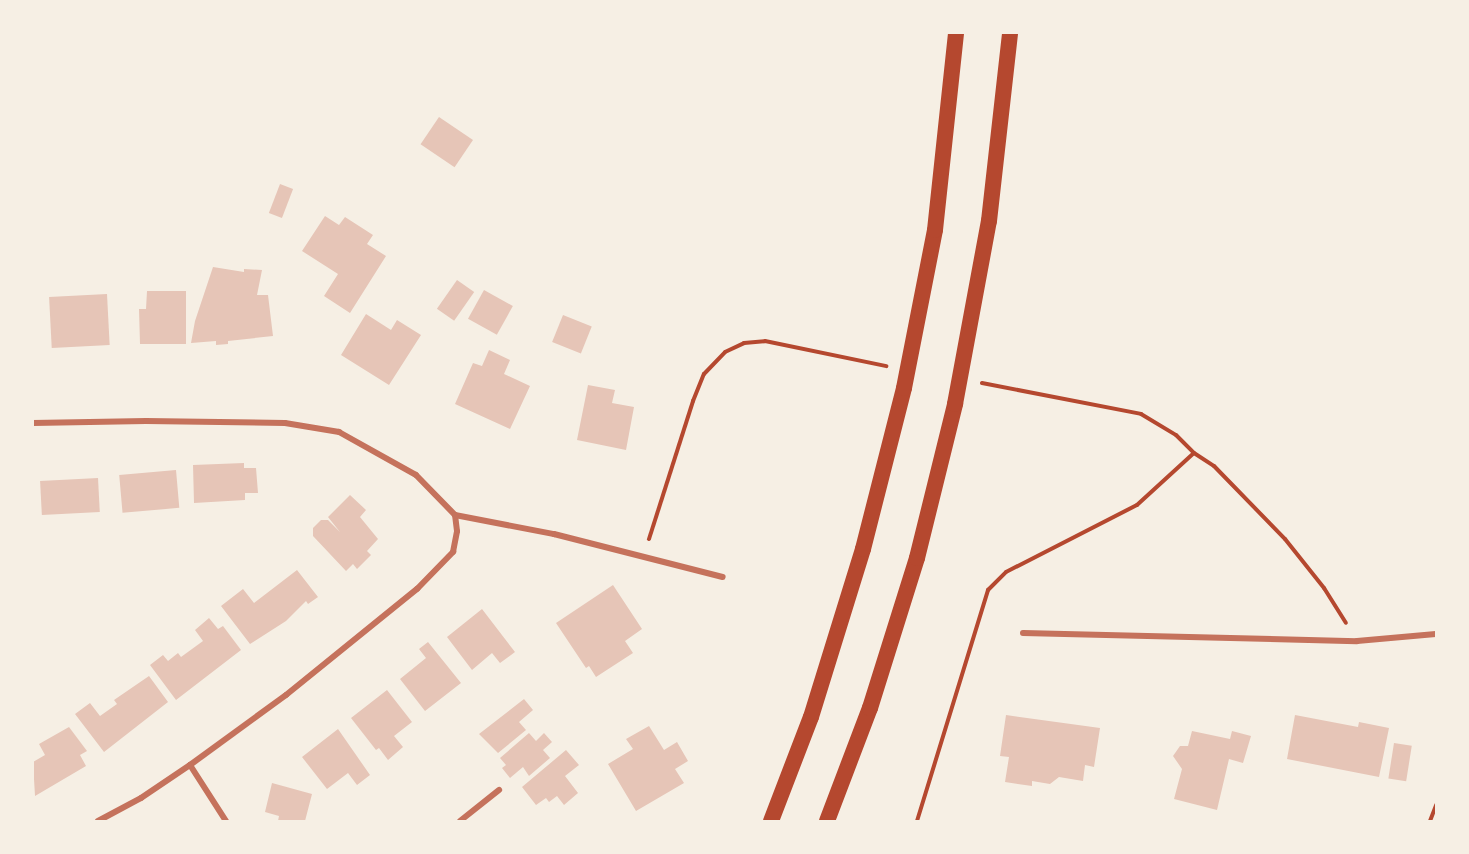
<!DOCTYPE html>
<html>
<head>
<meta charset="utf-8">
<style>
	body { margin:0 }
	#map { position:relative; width:1469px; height:854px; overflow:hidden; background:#f6efe4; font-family:"Source Serif 4",serif }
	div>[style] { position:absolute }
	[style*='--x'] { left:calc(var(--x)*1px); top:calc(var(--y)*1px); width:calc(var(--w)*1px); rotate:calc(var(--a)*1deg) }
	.building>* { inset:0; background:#e6c5b7; transform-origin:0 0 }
	.path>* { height:4px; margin:-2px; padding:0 2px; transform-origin:2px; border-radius:2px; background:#b5482f }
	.minor>* { height:6px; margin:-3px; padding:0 3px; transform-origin:3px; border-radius:3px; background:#c5725c }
	.trunk>* { height:16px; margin:-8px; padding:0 8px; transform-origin:8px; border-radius:8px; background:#b5482f }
	span { translate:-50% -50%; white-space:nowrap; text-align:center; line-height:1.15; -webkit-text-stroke:5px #f6efe4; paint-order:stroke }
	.frame { position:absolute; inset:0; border:34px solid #f6efe4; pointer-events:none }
</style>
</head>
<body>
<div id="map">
	<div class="building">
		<i style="left:439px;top:117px;width:41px;height:33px;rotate:34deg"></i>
		<i style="left:280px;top:184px;width:14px;height:31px;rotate:21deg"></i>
		<i style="clip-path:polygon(325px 216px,339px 225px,345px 217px,373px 235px,367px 244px,386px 256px,350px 313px,324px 296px,338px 274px,302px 251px)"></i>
		<i style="clip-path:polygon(213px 267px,244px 272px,244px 269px,262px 270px,257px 295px,268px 295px,273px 336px,228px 341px,228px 344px,216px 345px,216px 341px,191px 343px,195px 321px)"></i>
		<i style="left:457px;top:280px;width:21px;height:35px;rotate:35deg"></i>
		<i style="left:484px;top:290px;width:33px;height:33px;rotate:29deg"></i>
		<i style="clip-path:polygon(147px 291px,186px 291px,186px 344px,140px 344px,139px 309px,146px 309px)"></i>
		<i style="left:107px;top:294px;width:51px;height:58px;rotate:87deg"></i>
		<i style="clip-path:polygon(366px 314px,391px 330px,397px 320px,421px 335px,389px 385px,341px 355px)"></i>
		<i style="left:563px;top:315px;width:31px;height:29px;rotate:22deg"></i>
		<i style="clip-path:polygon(489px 350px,510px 360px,504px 374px,530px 386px,510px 429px,455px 404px,473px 363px,482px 366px)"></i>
		<i style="clip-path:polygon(588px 385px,615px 390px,612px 403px,634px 407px,626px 450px,577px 440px)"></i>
		<i style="clip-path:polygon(244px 463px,244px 468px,256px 468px,258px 493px,245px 493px,245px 500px,194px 503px,193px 465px)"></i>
		<i style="left:176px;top:470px;width:38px;height:57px;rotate:85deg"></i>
		<i style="left:98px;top:478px;width:34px;height:58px;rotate:87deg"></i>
		<i style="clip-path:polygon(350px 495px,366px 510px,360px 517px,378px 539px,367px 551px,371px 555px,357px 569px,353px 564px,346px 571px,313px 536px,313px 528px,321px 520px,328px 520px,340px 532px,328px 517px)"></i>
		<i style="clip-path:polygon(297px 570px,318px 597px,308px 604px,306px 601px,286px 621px,250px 644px,221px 606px,243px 589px,254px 603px)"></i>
		<i style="clip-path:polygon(613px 585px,642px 629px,625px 641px,633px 653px,596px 677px,589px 666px,586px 668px,556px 623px)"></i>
		<i style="clip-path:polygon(482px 609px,515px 652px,500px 663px,492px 653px,472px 670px,447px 637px)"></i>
		<i style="clip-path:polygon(209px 618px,218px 629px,223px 626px,241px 650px,176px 700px,150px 665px,163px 655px,168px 661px,178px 653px,181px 657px,203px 641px,195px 630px)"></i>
		<i style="clip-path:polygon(428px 642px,461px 683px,425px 711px,400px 679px,426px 658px,419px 649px)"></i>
		<i style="clip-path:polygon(149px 676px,168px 702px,104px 752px,75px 714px,90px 703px,100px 716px,117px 704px,114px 700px)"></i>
		<i style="clip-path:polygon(387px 690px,412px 722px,394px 736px,403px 747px,388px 760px,379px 748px,376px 750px,351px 718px)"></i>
		<i style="clip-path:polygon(524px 699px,533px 710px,519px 722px,526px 730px,498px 753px,479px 734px)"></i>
		<i style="clip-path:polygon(1006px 715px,1100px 728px,1094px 767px,1085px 765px,1083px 781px,1059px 777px,1050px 784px,1032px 781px,1032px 786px,1005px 782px,1009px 757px,1000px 756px)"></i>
		<i style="clip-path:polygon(1295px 715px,1358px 727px,1359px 722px,1389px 728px,1379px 777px,1287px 759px)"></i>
		<i style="clip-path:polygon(649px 726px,664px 750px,677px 742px,688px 761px,675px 769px,684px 783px,636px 811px,608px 764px,633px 749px,626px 739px)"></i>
		<i style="clip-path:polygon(69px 727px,87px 751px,80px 755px,86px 766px,35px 796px,33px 762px,45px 755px,39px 744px)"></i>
		<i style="clip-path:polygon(338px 729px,370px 775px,357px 785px,348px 773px,327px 789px,302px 757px)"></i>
		<i style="clip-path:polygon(1192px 731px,1230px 739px,1232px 731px,1251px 736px,1243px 763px,1229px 759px,1217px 810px,1174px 799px,1182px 769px,1173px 756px,1180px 746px,1188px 746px)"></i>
		<i style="clip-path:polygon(529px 733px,536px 741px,544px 733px,552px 742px,543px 750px,550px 758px,529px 776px,523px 767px,510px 778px,502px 768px,506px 765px,500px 758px)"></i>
		<i style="left:1394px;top:743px;width:18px;height:36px;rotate:9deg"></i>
		<i style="clip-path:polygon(566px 750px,579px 765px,565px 776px,578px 793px,564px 805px,557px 796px,549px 802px,546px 798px,536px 805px,522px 787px)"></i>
		<i style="clip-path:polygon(272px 783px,312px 794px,305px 821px,278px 821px,279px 816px,265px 812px)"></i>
	</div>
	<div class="path">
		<i style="--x:982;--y:383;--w:162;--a:11"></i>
		<i style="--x:1141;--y:414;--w:41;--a:31"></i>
		<i style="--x:1176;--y:435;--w:25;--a:45"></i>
		<i style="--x:1194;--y:453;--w:24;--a:33"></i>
		<i style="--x:1214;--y:466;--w:102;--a:45.8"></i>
		<i style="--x:1285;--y:539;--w:63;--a:51.5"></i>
		<i style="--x:1324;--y:588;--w:41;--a:57.8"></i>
		<i style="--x:649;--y:539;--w:145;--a:-72.3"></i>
		<i style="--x:693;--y:401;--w:29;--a:-68"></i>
		<i style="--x:704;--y:374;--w:30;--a:-46"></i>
		<i style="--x:725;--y:352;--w:21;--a:-25"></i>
		<i style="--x:744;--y:343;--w:21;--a:-5"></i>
		<i style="--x:765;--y:341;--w:124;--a:11.7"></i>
		<i style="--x:917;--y:821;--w:242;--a:-72.9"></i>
		<i style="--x:988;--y:590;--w:25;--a:-45"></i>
		<i style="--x:1006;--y:572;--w:147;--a:-27.1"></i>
		<i style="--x:1137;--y:505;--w:77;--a:-42.4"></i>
		<i style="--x:1430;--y:821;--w:17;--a:-69"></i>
	</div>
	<div class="minor">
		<i style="--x:33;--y:423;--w:113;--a:-1"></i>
		<i style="--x:146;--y:421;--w:139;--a:0.8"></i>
		<i style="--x:285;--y:423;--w:55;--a:9.5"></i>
		<i style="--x:339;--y:432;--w:88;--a:29.2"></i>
		<i style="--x:416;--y:475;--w:56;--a:45.7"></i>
		<i style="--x:455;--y:515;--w:101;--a:10.9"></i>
		<i style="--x:554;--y:534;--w:174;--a:14.3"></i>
		<i style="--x:1023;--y:633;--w:334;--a:1.4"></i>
		<i style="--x:1357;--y:641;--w:79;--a:-5.1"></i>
		<i style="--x:190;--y:765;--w:67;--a:57.3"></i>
		<i style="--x:98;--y:821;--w:49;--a:-28.1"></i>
		<i style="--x:141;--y:798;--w:59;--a:-34"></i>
		<i style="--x:190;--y:765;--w:119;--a:-36.1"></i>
		<i style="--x:286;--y:695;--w:169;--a:-39"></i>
		<i style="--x:417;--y:589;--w:52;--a:-45.8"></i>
		<i style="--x:453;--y:552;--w:21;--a:-79"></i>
		<i style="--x:457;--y:531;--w:16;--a:-97"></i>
		<i style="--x:460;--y:821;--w:50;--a:-38.5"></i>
	</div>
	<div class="trunk">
		<i style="--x:771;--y:821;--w:111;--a:-69"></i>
		<i style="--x:811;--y:717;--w:176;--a:-72.8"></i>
		<i style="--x:863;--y:549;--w:166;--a:-75.7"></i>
		<i style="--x:904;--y:388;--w:161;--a:-78.9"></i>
		<i style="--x:935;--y:230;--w:198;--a:-83.9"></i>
		<i style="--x:827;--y:821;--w:121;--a:-69.2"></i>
		<i style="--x:870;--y:708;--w:157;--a:-72.6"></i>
		<i style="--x:917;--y:558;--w:159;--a:-76.1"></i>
		<i style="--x:955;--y:404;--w:186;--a:-79.5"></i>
		<i style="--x:989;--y:221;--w:189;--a:-83.6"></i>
	</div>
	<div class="frame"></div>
</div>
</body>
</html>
